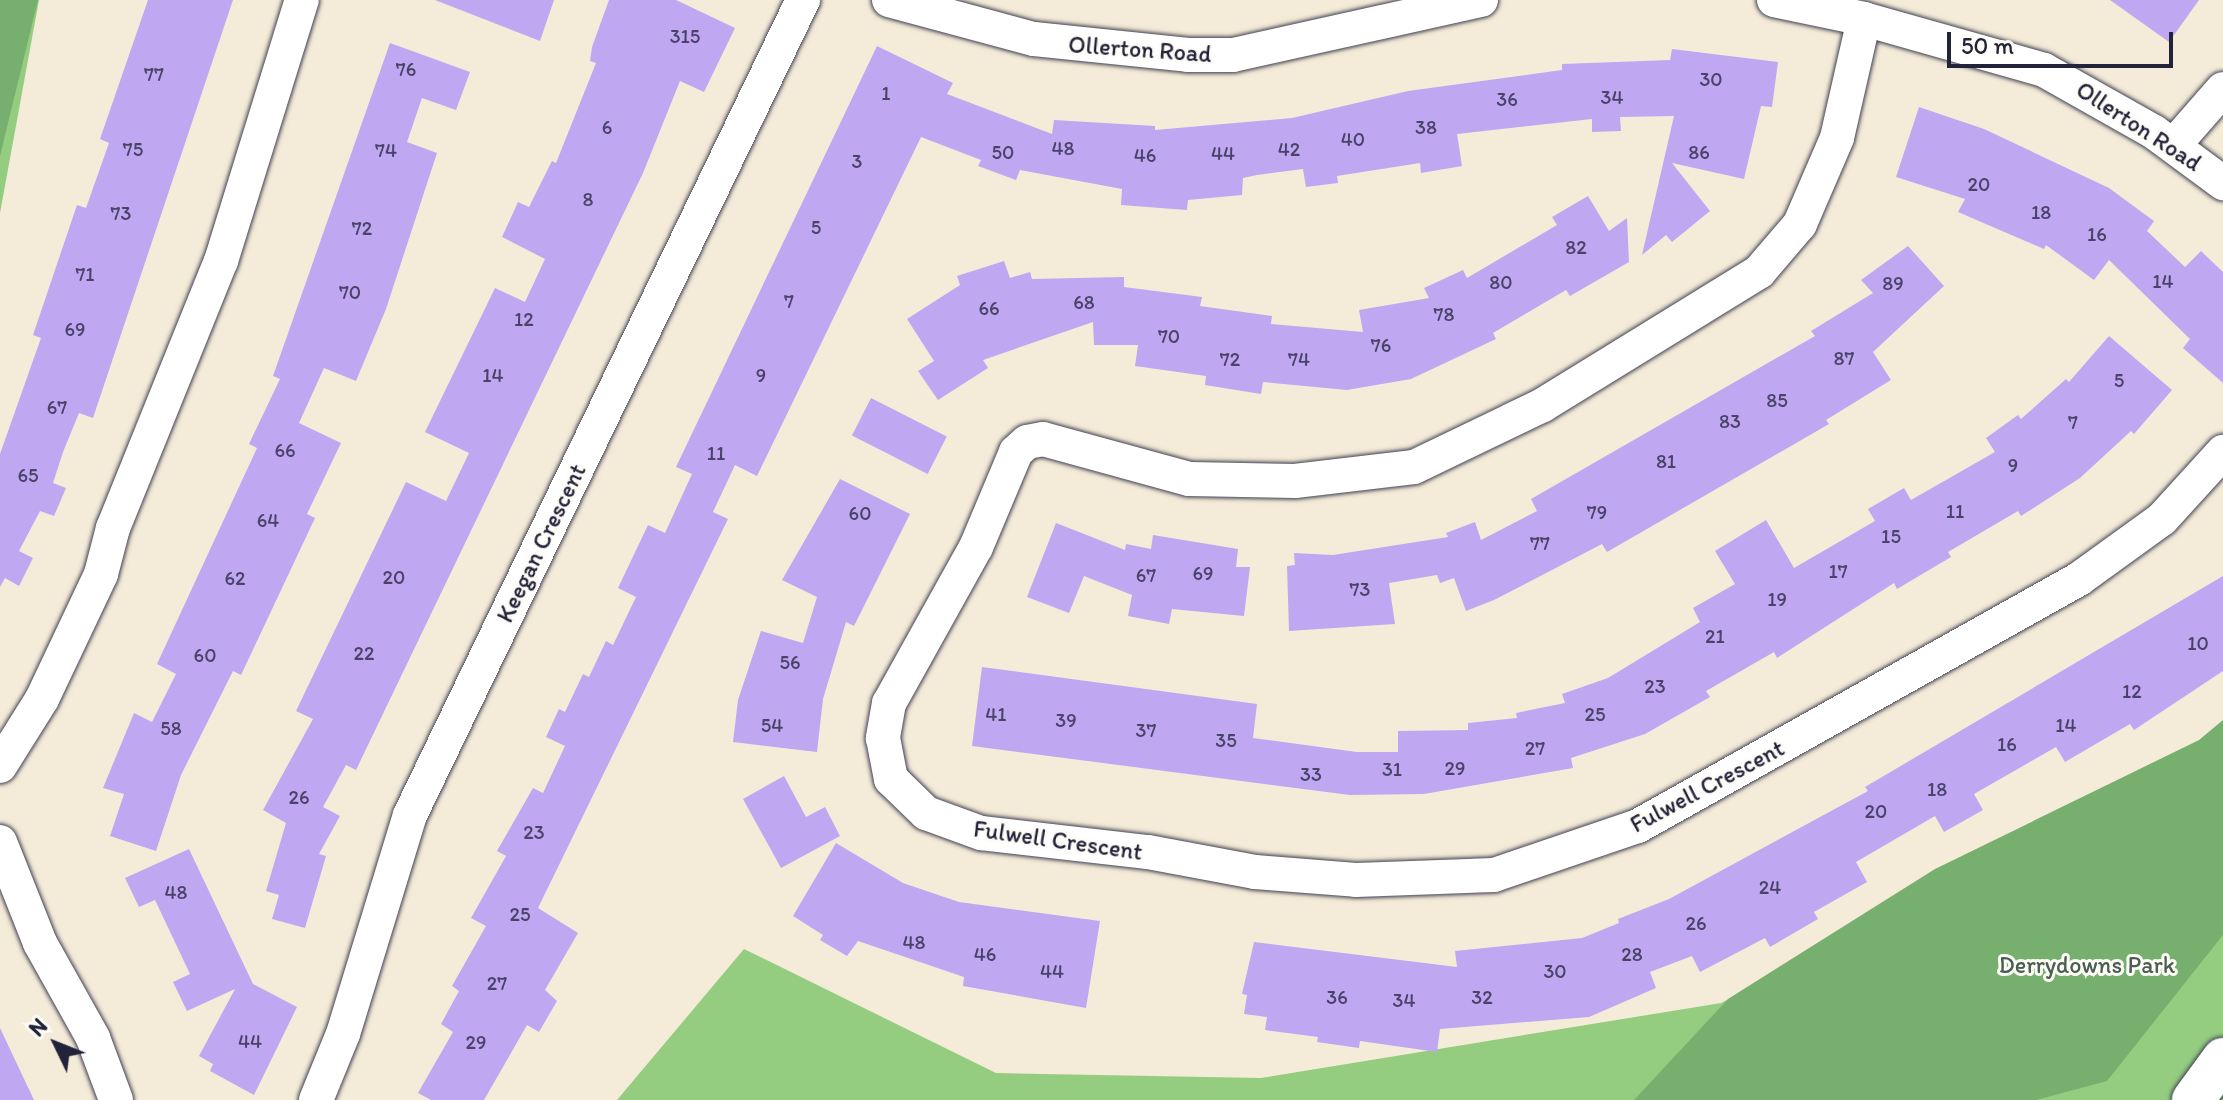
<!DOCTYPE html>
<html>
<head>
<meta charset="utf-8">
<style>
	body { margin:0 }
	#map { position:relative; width:2223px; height:1100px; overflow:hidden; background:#f4ecd8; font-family:Itim,sans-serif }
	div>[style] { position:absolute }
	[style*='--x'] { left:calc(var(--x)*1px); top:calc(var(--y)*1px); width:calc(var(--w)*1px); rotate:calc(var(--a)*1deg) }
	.green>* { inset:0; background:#94cd80 }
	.forest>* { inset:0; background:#77b06e }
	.building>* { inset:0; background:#c0a7f2; transform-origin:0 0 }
	.roads { filter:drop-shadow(0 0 2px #424053) drop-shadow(0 0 2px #424053) }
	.minor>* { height:34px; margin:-17px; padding:0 17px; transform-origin:17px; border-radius:17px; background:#fff }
	.tertiary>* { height:42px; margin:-21px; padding:0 21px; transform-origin:21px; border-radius:21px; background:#fff }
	span { translate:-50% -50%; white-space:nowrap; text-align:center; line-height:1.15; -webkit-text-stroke:6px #fdfcf7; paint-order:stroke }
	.number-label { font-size:20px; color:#4a4369 }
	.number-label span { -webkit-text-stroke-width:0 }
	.street-label { font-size:24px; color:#22223b }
	.park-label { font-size:24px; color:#4a5e53 }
	.north { position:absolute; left:16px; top:1004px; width:80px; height:80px; -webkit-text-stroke:6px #fdfcf7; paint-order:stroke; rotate:313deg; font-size:22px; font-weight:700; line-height:32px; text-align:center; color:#22223b }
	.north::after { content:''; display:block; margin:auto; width:28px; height:36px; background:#22223b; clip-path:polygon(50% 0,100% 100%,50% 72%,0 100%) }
	.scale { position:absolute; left:1947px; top:32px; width:226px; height:36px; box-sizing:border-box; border:4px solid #22223b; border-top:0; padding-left:10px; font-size:24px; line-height:28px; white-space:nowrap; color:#22223b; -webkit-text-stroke:6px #fdfcf7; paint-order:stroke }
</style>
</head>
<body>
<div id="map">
	<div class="green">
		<i style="clip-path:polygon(0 0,39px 0,0 213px)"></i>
		<i style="clip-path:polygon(2223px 738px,2223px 1100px,617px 1100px,744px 949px,996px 1073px,1261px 1078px,1721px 1003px,1899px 914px)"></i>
	</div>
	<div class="forest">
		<i style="clip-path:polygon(0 0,38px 0,0 156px)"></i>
		<i style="clip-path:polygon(2223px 720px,2223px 935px,2107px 1081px,2036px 1100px,1634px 1100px,1728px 999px,1935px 869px,2199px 740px)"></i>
	</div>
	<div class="building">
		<i style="clip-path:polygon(148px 0,233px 0,93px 418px,79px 413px,63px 452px,53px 483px,66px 488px,54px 516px,40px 511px,19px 551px,33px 558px,19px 586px,5px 578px,0 587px,0 454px,41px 338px,33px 335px,77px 205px,86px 208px,109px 143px,100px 139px)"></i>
		<i style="clip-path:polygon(435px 0,554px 0,540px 41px)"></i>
		<i style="clip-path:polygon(609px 0,676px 0,735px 28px,704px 92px,680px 81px,643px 173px,356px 770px,346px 765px,323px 807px,340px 816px,319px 854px,326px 856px,305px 928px,272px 919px,279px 895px,266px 891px,286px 823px,263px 810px,313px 719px,296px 711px,406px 482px,446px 501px,469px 453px,425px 432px,495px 288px,525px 302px,545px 259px,502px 237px,518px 202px,529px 207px,552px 161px,556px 163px,596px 63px,590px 61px,592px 47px)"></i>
		<i style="clip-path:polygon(2110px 0,2199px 0,2169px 42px)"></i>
		<i style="clip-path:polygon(390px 43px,470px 72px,456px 110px,422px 98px,407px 142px,437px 153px,386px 309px,356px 381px,324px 368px,299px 423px,341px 443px,307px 514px,315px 518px,241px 675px,233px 671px,181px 775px,156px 851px,110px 836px,124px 794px,103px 788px,134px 713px,152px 722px,176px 674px,157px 664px,257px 448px,249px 444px,280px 379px,273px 376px)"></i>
		<i style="clip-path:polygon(877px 46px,953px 83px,947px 94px,1052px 134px,1054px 120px,1155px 126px,1155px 130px,1292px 118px,1408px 91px,1562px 70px,1562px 64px,1670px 60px,1672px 49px,1778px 62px,1772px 107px,1761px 106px,1744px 179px,1672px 163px,1710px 211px,1672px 242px,1666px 235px,1642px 255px,1674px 116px,1620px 117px,1621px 131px,1592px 132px,1592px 119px,1457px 134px,1462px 166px,1421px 173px,1420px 163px,1337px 176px,1338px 183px,1306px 187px,1303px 169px,1257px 175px,1243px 178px,1242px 195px,1188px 200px,1187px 210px,1121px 205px,1122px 189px,1020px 170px,1016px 180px,978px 166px,981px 160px,921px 137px,757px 476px,735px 465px,713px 512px,728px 519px,538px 908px,578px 933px,545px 990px,557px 1001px,539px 1032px,527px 1025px,484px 1100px,431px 1100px,418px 1093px,453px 1032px,441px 1024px,459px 991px,452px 986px,486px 926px,471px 918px,506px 856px,497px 851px,533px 788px,543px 793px,565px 746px,546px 737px,559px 709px,565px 712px,583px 674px,589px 677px,606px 641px,613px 645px,636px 597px,618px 588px,648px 525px,665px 533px,692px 474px,676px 467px)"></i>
		<i style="clip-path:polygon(1919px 107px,1984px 129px,2109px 188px,2154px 221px,2147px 231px,2185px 267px,2201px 251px,2223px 272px,2223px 383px,2183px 348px,2190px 339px,2109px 260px,2094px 280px,2046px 245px,2044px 249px,1958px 212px,1965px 199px,1896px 177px)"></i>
		<i style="clip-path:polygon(1588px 196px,1609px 231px,1627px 218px,1629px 262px,1570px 296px,1566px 290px,1493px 333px,1496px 339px,1411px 379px,1347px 390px,1263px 382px,1261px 394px,1205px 385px,1206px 376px,1135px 366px,1138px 345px,1094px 345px,1093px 322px,983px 360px,988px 368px,938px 400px,918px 371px,934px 361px,907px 319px,960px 285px,957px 276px,1004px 261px,1010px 278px,1030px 272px,1032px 279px,1124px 277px,1124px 287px,1202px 297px,1200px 306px,1272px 316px,1271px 324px,1363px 332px,1359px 310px,1429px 298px,1424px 288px,1463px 270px,1467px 278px,1557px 225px,1552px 217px)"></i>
		<i style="clip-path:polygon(1908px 246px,1944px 286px,1873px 352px,1891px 380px,1826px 420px,1829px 424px,1607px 552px,1602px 544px,1494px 600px,1466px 611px,1454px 578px,1440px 583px,1437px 575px,1389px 583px,1395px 624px,1289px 631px,1287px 566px,1295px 565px,1294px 553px,1333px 555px,1448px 537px,1446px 533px,1475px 522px,1481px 540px,1537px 511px,1531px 499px,1815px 336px,1811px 331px,1873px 293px,1861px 280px)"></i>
		<i style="clip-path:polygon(2109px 336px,2172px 390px,2134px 434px,2131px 431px,2080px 478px,2021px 516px,2018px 511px,1948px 552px,1951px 557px,1897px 589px,1894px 583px,1777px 658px,1774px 652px,1706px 691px,1710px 697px,1645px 734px,1571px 758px,1573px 768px,1424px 794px,1350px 795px,972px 746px,982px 667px,1257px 704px,1253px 738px,1357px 752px,1398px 752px,1398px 731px,1468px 730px,1468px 723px,1517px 718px,1516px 713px,1565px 703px,1562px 694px,1608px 678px,1700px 622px,1693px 608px,1735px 584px,1715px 551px,1766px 520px,1794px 568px,1875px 521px,1868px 509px,1904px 488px,1911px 500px,1995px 452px,1986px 438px,2018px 415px,2021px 419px,2066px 379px,2069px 382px)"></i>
		<i style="left:871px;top:398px;width:85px;height:42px;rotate:27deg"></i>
		<i style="clip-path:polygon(840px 479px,910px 514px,854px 626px,846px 622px,823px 699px,817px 752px,733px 742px,738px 700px,761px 631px,803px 643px,817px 597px,782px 580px)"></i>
		<i style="clip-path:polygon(1056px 523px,1125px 550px,1126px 544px,1151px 549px,1153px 535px,1238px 549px,1236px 567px,1250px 567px,1244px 616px,1172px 609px,1169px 624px,1128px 616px,1132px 595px,1084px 576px,1069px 613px,1027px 597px)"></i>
		<i style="clip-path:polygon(2223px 576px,2223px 671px,2134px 730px,2130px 724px,2065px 762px,2056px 747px,1974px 794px,1983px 810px,1944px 832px,1935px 816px,1856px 862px,1867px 882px,1814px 912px,1818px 919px,1770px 947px,1765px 938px,1700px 972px,1692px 956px,1650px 972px,1656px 988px,1589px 1017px,1440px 1029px,1437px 1052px,1360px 1041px,1359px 1048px,1317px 1042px,1318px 1037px,1265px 1030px,1267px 1017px,1244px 1014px,1247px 995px,1242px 994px,1254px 942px,1457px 967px,1455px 951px,1582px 938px,1619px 923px,1618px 919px,1669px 899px,1868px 791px,1865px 787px)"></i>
		<i style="clip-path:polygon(784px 776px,806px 817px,825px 807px,840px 836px,781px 868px,743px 799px)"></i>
		<i style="clip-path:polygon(836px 843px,903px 883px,959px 902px,1100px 921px,1086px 1008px,963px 986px,964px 977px,858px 941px,847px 956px,820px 940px,823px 935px,793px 916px)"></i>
		<i style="clip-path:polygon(189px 849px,253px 984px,297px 1007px,254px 1095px,210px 1071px,213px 1064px,199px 1056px,235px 989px,187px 1011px,173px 982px,190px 974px,155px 900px,139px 907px,125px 878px)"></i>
		<i style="clip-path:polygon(0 1028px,34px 1100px,0 1100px)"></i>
	</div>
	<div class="roads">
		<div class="minor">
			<i style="--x:889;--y:0;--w:150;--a:15.1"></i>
			<i style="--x:1034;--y:39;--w:155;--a:5.9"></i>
			<i style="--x:1188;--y:55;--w:45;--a:0"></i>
			<i style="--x:1233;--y:55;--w:254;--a:-12.5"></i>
			<i style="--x:1774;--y:0;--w:92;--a:11.9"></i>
			<i style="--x:1864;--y:19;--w:187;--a:15.8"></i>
			<i style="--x:2044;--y:70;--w:126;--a:29.4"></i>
			<i style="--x:2154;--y:132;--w:86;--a:36.5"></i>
			<i style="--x:1864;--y:19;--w:122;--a:102.8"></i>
			<i style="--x:1837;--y:138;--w:94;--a:113.3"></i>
			<i style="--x:1800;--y:224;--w:63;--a:130.5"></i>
			<i style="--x:1759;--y:272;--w:254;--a:148.4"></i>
			<i style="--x:1543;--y:405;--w:143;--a:154.3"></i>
			<i style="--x:1414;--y:467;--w:120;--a:173.3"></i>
			<i style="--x:1295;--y:481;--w:106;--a:-178.9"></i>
			<i style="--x:1189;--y:479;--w:151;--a:-164.7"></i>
			<i style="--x:1043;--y:439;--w:16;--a:169"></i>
			<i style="--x:1027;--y:442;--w:15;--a:138"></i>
			<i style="--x:1016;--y:452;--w:103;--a:112.8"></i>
			<i style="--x:976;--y:547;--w:179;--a:119.1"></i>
			<i style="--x:889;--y:703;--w:36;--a:100"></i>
			<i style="--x:883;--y:738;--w:42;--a:79"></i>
			<i style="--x:891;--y:779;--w:49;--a:44.2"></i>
			<i style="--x:926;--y:813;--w:59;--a:20"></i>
			<i style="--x:981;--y:833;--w:168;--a:6.5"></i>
			<i style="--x:1148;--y:852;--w:109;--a:10.6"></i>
			<i style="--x:1255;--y:872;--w:101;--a:4.5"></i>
			<i style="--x:1356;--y:880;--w:138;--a:-2.1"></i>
			<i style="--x:1494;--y:875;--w:152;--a:-18.8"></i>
			<i style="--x:1638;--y:826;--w:505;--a:-29.25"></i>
			<i style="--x:2079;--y:579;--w:102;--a:-35.9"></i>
			<i style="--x:2162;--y:519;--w:91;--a:-47.7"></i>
			<i style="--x:2174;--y:145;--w:74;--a:-48.8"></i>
			<i style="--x:0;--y:766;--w:79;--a:-57.9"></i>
			<i style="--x:42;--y:699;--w:138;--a:-64.7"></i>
			<i style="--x:101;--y:574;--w:48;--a:-75.4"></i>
			<i style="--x:113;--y:528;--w:288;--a:-68"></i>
			<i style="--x:221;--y:261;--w:273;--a:-72.8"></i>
			<i style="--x:0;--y:842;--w:109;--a:68.4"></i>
			<i style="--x:40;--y:943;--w:109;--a:60.8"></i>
			<i style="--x:93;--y:1038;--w:66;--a:69.6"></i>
			<i style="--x:316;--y:1100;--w:71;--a:-67.8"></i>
			<i style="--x:343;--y:1034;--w:229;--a:-73"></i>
			<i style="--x:410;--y:815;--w:905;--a:-64.26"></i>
		</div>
		<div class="tertiary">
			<i style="--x:2193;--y:1100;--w:51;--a:-53.8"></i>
		</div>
	</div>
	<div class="number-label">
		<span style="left:685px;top:36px">315</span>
		<span style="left:406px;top:69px">76</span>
		<span style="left:154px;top:74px">77</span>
		<span style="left:1711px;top:79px">30</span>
		<span style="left:886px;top:93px">1</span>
		<span style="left:1612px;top:97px">34</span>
		<span style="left:1507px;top:99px">36</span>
		<span style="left:607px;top:127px">6</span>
		<span style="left:1426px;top:127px">38</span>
		<span style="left:1353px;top:139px">40</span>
		<span style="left:1063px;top:148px">48</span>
		<span style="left:133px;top:149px">75</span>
		<span style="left:1289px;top:149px">42</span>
		<span style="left:386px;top:150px">74</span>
		<span style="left:1003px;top:152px">50</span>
		<span style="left:1699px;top:152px">86</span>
		<span style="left:1223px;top:153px">44</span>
		<span style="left:1145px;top:155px">46</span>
		<span style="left:857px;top:161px">3</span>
		<span style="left:1979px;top:184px">20</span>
		<span style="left:588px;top:199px">8</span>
		<span style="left:2041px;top:212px">18</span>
		<span style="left:121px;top:213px">73</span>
		<span style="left:816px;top:227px">5</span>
		<span style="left:362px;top:228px">72</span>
		<span style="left:2097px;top:234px">16</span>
		<span style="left:1576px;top:247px">82</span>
		<span style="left:85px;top:274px">71</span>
		<span style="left:2163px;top:281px">14</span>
		<span style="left:1501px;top:282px">80</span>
		<span style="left:1893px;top:283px">89</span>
		<span style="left:350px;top:292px">70</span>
		<span style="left:789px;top:301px">7</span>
		<span style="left:1084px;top:302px">68</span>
		<span style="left:989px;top:308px">66</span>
		<span style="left:1444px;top:314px">78</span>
		<span style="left:524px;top:319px">12</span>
		<span style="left:75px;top:329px">69</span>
		<span style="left:1169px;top:336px">70</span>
		<span style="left:1381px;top:345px">76</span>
		<span style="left:1844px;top:358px">87</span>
		<span style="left:1230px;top:359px">72</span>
		<span style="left:1299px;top:359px">74</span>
		<span style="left:493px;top:375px">14</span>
		<span style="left:761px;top:375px">9</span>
		<span style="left:2119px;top:380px">5</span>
		<span style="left:1777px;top:400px">85</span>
		<span style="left:57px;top:407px">67</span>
		<span style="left:1730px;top:421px">83</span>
		<span style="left:2073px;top:422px">7</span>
		<span style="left:285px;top:450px">66</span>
		<span style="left:716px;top:453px">11</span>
		<span style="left:1666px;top:461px">81</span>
		<span style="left:2013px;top:465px">9</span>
		<span style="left:28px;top:475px">65</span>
		<span style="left:1955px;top:511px">11</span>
		<span style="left:1597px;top:512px">79</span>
		<span style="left:860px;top:513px">60</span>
		<span style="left:268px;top:520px">64</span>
		<span style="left:1891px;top:536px">15</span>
		<span style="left:1540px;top:543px">77</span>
		<span style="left:1838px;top:571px">17</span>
		<span style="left:1203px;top:573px">69</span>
		<span style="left:1146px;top:575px">67</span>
		<span style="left:394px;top:577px">20</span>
		<span style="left:235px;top:578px">62</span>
		<span style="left:1360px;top:589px">73</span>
		<span style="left:1777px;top:599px">19</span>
		<span style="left:1715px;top:636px">21</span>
		<span style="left:2198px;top:643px">10</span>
		<span style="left:364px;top:653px">22</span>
		<span style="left:205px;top:655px">60</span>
		<span style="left:790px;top:662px">56</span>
		<span style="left:1655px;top:686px">23</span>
		<span style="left:2132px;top:691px">12</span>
		<span style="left:996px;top:714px">41</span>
		<span style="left:1595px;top:714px">25</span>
		<span style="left:1066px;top:720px">39</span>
		<span style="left:772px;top:725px">54</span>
		<span style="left:2066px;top:725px">14</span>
		<span style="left:171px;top:728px">58</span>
		<span style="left:1146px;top:730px">37</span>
		<span style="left:1226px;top:740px">35</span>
		<span style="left:2007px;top:744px">16</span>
		<span style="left:1535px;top:748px">27</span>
		<span style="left:1455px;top:768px">29</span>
		<span style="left:1392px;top:769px">31</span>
		<span style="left:1311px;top:774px">33</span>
		<span style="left:1937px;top:789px">18</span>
		<span style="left:299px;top:797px">26</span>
		<span style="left:1876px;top:811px">20</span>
		<span style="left:534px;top:832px">23</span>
		<span style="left:1770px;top:887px">24</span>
		<span style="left:176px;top:892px">48</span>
		<span style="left:520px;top:914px">25</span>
		<span style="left:1696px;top:923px">26</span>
		<span style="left:914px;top:942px">48</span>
		<span style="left:985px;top:954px">46</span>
		<span style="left:1632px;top:954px">28</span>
		<span style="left:1052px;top:971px">44</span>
		<span style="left:1555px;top:971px">30</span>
		<span style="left:497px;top:983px">27</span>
		<span style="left:1337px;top:997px">36</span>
		<span style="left:1482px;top:997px">32</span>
		<span style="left:1404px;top:1000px">34</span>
		<span style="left:250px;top:1041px">44</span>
		<span style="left:476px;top:1042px">29</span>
	</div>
	<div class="street-label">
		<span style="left:1140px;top:49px;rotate:4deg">Ollerton Road</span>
		<span style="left:2139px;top:126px;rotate:33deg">Ollerton Road</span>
		<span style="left:541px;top:543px;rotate:-64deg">Keegan Crescent</span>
		<span style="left:1707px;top:786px;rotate:-28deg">Fulwell Crescent</span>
		<span style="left:1058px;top:840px;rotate:8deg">Fulwell Crescent</span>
	</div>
	<div class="park-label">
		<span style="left:2087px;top:965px">Derrydowns Park</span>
	</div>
	<div class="north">N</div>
	<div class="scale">50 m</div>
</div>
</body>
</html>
